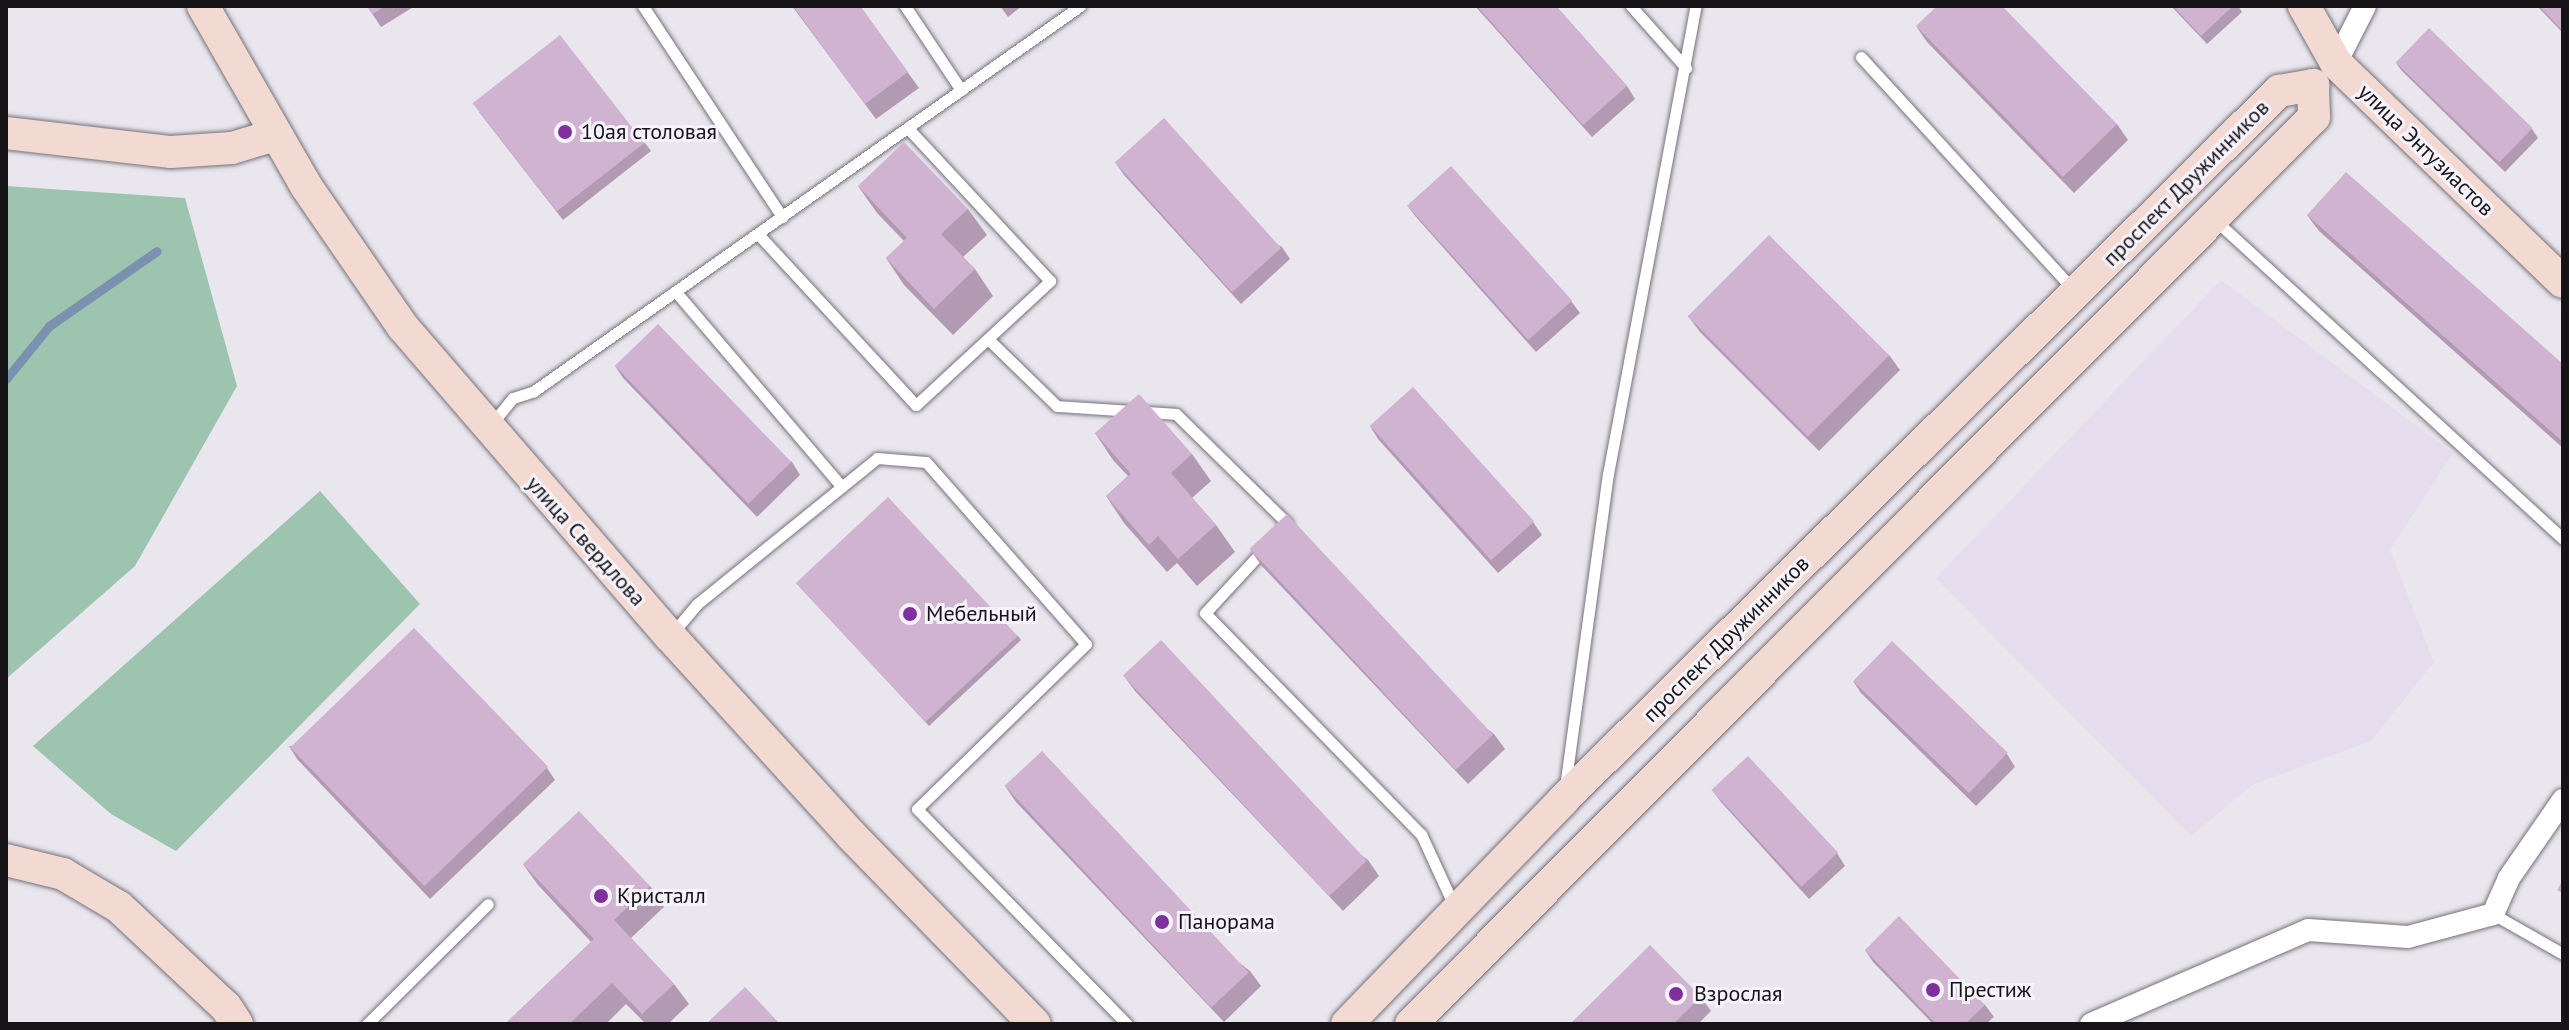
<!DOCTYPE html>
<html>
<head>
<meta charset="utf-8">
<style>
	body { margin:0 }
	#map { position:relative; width:2569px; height:1030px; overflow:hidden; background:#eae6ee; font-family:"PT Sans",sans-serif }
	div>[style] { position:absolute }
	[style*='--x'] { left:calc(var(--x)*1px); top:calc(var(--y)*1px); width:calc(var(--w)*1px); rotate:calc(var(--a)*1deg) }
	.built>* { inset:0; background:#e5dded }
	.green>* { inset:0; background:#9cc4af }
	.stream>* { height:9px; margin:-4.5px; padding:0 4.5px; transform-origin:4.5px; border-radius:4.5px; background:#7a92af }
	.roads { filter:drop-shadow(0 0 2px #76727a) drop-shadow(0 0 2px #76727a) }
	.lane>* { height:11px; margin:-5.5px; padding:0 5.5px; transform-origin:5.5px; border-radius:5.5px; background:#fff }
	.street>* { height:22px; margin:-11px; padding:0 11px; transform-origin:11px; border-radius:11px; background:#fff }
	.secondary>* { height:32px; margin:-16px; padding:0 16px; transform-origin:16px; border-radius:16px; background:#f2dad3 }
	.wall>* { inset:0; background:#b29ab3 }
	.building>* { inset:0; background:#cfb3d0; transform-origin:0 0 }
	.dots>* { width:22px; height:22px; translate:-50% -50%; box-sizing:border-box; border:4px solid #f7f3fc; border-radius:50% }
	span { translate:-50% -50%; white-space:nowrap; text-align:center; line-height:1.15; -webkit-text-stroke:6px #f7f3fc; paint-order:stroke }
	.poi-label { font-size:22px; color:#151316 }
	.left { translate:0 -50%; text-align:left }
	.street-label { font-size:22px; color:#151316 }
	.frame { position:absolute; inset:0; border:8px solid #151316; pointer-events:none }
</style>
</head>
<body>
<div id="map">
	<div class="built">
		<i style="clip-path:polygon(2221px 280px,2453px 453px,2390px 550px,2434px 662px,2371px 741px,2252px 785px,2191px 836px,1936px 578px)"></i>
	</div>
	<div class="green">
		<i style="clip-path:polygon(6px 186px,185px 198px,237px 386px,135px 566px,6px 679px)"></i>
		<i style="clip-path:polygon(320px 491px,420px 604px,176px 851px,111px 814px,33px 746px)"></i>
	</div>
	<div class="stream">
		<i style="--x:6;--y:379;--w:68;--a:-50.9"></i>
		<i style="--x:49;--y:326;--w:131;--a:-34.8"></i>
	</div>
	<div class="roads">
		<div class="lane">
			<i style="--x:643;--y:6;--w:253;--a:56.6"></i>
			<i style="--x:905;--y:6;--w:101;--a:56.3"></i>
			<i style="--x:1631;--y:6;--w:83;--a:48.4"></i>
			<i style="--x:1861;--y:57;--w:314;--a:47.6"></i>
			<i style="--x:2215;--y:220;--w:472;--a:42.5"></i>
			<i style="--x:758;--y:234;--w:233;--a:47.3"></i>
			<i style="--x:916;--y:405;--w:183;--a:-42.8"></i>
			<i style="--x:1050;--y:281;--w:209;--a:-132.9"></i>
			<i style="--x:676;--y:292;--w:253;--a:49.6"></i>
			<i style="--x:988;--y:339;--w:96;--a:44.2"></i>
			<i style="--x:1057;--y:406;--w:119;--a:3.8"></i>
			<i style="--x:1176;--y:414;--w:156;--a:44.5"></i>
			<i style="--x:1287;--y:523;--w:8;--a:130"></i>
			<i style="--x:490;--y:426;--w:36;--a:-51"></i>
			<i style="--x:513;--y:398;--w:22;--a:-18"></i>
			<i style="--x:534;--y:391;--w:668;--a:-35.19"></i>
			<i style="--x:1265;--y:548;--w:88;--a:132.7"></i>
			<i style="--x:1205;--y:613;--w:309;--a:45.7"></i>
			<i style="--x:1421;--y:834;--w:81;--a:65.3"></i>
			<i style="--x:671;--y:635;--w:40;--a:-50"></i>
			<i style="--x:697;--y:604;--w:232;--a:-39"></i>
			<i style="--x:877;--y:458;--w:49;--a:4.7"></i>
			<i style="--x:926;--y:462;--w:242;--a:48.7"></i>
			<i style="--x:1086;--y:644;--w:236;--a:135.7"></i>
			<i style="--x:917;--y:809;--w:301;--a:45.7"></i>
			<i style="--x:1565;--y:787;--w:316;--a:-82.2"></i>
			<i style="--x:1608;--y:474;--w:476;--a:-79.4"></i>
			<i style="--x:2493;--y:914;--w:81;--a:29.7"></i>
			<i style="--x:367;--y:1024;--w:170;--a:-44.8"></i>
		</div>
		<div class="street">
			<i style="--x:2336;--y:63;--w:64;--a:-63"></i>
			<i style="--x:2091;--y:1024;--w:236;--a:-23.4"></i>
			<i style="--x:2308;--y:930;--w:100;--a:4"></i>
			<i style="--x:2408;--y:937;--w:88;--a:-15.1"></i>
			<i style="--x:2493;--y:914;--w:39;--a:-66"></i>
			<i style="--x:2509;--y:878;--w:95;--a:-55.3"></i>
		</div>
		<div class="secondary">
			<i style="--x:203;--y:6;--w:207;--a:60.2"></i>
			<i style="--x:306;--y:186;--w:171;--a:55.5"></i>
			<i style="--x:403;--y:327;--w:408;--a:49.2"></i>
			<i style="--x:670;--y:636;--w:270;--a:47.7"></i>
			<i style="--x:852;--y:836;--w:262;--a:45.8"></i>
			<i style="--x:2304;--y:6;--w:65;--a:60.7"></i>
			<i style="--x:2336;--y:63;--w:315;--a:44"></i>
			<i style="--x:6;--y:133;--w:166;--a:6.6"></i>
			<i style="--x:171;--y:152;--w:61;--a:-3.8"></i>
			<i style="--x:232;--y:148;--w:45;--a:-16.8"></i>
			<i style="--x:6;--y:860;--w:59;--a:13.8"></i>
			<i style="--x:63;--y:874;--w:65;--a:30.5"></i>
			<i style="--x:119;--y:907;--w:146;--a:43.1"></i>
			<i style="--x:226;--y:1007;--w:20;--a:57"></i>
			<i style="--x:1347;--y:1024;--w:311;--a:-46"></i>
			<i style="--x:1563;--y:800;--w:1008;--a:-44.72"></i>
			<i style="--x:2279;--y:91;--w:35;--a:-10"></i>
			<i style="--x:1411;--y:1024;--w:1280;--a:-45.13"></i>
			<i style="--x:2314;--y:117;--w:32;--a:-92"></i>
		</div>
	</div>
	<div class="wall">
		<i style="clip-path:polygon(367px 6px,415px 6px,381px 27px)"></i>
		<i style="clip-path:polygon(792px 6px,860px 6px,919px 88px,876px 119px)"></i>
		<i style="clip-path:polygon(1000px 6px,1022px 6px,1008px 17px)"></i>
		<i style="clip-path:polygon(1475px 6px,1556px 6px,1627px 86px,1635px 99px,1592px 137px)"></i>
		<i style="clip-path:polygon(2171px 6px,2238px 6px,2242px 12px,2207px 44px)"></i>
		<i style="clip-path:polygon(2537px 6px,2563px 6px,2563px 33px)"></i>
		<i style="clip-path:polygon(1916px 26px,2117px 124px,2128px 140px,2074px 193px,1927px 42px)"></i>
		<i style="clip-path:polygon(2396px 63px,2532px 129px,2538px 138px,2505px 172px,2402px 71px)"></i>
		<i style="clip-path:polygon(479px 112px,645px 143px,651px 151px,563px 220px)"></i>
		<i style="clip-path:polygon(1115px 162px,1282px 247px,1290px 259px,1241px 304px,1124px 175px)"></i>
		<i style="clip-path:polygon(858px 186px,968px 209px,987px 235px,963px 257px,975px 269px,993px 296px,953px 335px,904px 285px,886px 258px,904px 241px,877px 213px)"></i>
		<i style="clip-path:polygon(1407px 205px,1571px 301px,1580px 313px,1536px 352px,1416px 217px)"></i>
		<i style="clip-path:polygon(2307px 215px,2563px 364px,2563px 448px,2319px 231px)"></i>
		<i style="clip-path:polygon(1688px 316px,1889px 355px,1900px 370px,1819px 451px,1700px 332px)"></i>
		<i style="clip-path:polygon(615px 366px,792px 462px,800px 475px,757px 517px,623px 378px)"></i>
		<i style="clip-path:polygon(1370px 426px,1533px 522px,1542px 535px,1498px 573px,1378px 439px)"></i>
		<i style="clip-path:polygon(1095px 433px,1192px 454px,1211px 481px,1192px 498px,1216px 525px,1235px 552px,1197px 586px,1177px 563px,1167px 572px,1124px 523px,1106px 496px,1128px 476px,1113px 460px)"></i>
		<i style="clip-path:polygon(1250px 549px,1494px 734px,1505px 749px,1468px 784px,1261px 565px)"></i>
		<i style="clip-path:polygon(796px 583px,1018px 636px,1021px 640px,929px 726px)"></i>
		<i style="clip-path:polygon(1124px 676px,1368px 860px,1379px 876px,1343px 911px,1135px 691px)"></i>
		<i style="clip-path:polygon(1853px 681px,2007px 754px,2015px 767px,1976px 806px,1861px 693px)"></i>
		<i style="clip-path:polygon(289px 746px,547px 768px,555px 780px,430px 899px,297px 759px)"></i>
		<i style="clip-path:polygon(1005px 786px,1250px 971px,1261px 986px,1224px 1022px,1016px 802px)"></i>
		<i style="clip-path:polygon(1712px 790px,1837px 853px,1845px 866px,1809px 899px,1721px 802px)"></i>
		<i style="clip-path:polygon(523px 864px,650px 886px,664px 907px,631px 938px,674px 984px,689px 1004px,668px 1024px,646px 1024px,626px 1004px,606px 1024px,505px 1024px,591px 942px,538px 885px)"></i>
		<i style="clip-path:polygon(1865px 950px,1985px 1005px,1994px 1017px,1986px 1024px,1933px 1024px,1873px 962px)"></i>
		<i style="clip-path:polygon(1701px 997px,1711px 1011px,1698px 1024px,1570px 1024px)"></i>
	</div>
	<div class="building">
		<i style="clip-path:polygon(367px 6px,386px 6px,372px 14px)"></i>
		<i style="clip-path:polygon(793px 6px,860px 6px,908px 72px,865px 104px)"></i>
		<i style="clip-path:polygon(1477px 6px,1556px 6px,1627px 86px,1583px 125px)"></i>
		<i style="clip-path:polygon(1937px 6px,2002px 6px,2117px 124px,2063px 177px,1916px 26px)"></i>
		<i style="clip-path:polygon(2173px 6px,2233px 6px,2201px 36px)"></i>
		<i style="clip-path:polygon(2539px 6px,2563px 6px,2563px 31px)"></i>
		<i style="left:2429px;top:28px;width:144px;height:48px;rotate:44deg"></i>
		<i style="left:560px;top:35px;width:137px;height:111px;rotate:52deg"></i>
		<i style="left:1164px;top:118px;width:175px;height:66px;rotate:48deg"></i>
		<i style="clip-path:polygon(904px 142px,968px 209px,941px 234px,975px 269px,934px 309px,886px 258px,907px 238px,858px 186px)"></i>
		<i style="left:1451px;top:166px;width:181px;height:59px;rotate:48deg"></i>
		<i style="clip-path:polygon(2346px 172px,2563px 364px,2563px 442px,2307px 215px)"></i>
		<i style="left:1769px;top:235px;width:170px;height:115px;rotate:45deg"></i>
		<i style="left:658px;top:324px;width:192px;height:60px;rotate:46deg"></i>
		<i style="left:1413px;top:387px;width:181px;height:58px;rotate:48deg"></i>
		<i style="clip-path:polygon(1139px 394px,1192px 454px,1171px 473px,1216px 525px,1178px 559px,1158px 536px,1149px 545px,1106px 496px,1131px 474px,1095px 433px)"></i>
		<i style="left:888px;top:497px;width:190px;height:126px;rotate:47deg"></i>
		<i style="left:1287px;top:514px;width:302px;height:51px;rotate:47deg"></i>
		<i style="left:414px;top:628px;width:193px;height:172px;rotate:46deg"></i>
		<i style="left:1161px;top:640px;width:302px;height:52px;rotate:47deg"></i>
		<i style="left:1892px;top:641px;width:161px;height:56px;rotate:44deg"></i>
		<i style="left:1042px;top:751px;width:303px;height:51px;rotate:47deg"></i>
		<i style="left:1748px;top:756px;width:132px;height:50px;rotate:47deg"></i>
		<i style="clip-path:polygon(579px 811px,650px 886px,614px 920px,674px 984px,642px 1014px,612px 983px,569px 1024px,505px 1024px,594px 939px,523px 864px)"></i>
		<i style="clip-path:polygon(2563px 880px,2563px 893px,2557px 890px)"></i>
		<i style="clip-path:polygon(1899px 916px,1985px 1005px,1965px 1024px,1936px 1024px,1865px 950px)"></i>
		<i style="clip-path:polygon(1650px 945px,1701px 997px,1673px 1024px,1570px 1024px)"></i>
		<i style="clip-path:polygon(745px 987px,780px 1024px,706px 1024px)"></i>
	</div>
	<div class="dots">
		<i style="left:565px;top:132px;background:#802f9f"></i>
		<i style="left:910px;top:614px;background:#802f9f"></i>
		<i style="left:601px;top:896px;background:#802f9f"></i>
		<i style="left:1162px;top:922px;background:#802f9f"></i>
		<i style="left:1933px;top:990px;background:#802f9f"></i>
		<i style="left:1676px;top:994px;background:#802f9f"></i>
	</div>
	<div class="poi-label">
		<span class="left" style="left:581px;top:132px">10ая столовая</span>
		<span class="left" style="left:926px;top:614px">Мебельный</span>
		<span class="left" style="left:617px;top:896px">Кристалл</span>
		<span class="left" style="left:1178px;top:922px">Панорама</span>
		<span class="left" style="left:1949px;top:990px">Престиж</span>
		<span class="left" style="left:1694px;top:994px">Взрослая</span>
	</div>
	<div class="street-label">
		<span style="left:2426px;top:150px;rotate:44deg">улица Энтузиастов</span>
		<span style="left:2186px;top:183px;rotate:-45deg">проспект Дружинников</span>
		<span style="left:586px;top:541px;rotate:48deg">улица Свердлова</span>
		<span style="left:1726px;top:639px;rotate:-45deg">проспект Дружинников</span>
	</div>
	<div class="frame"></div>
</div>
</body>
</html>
